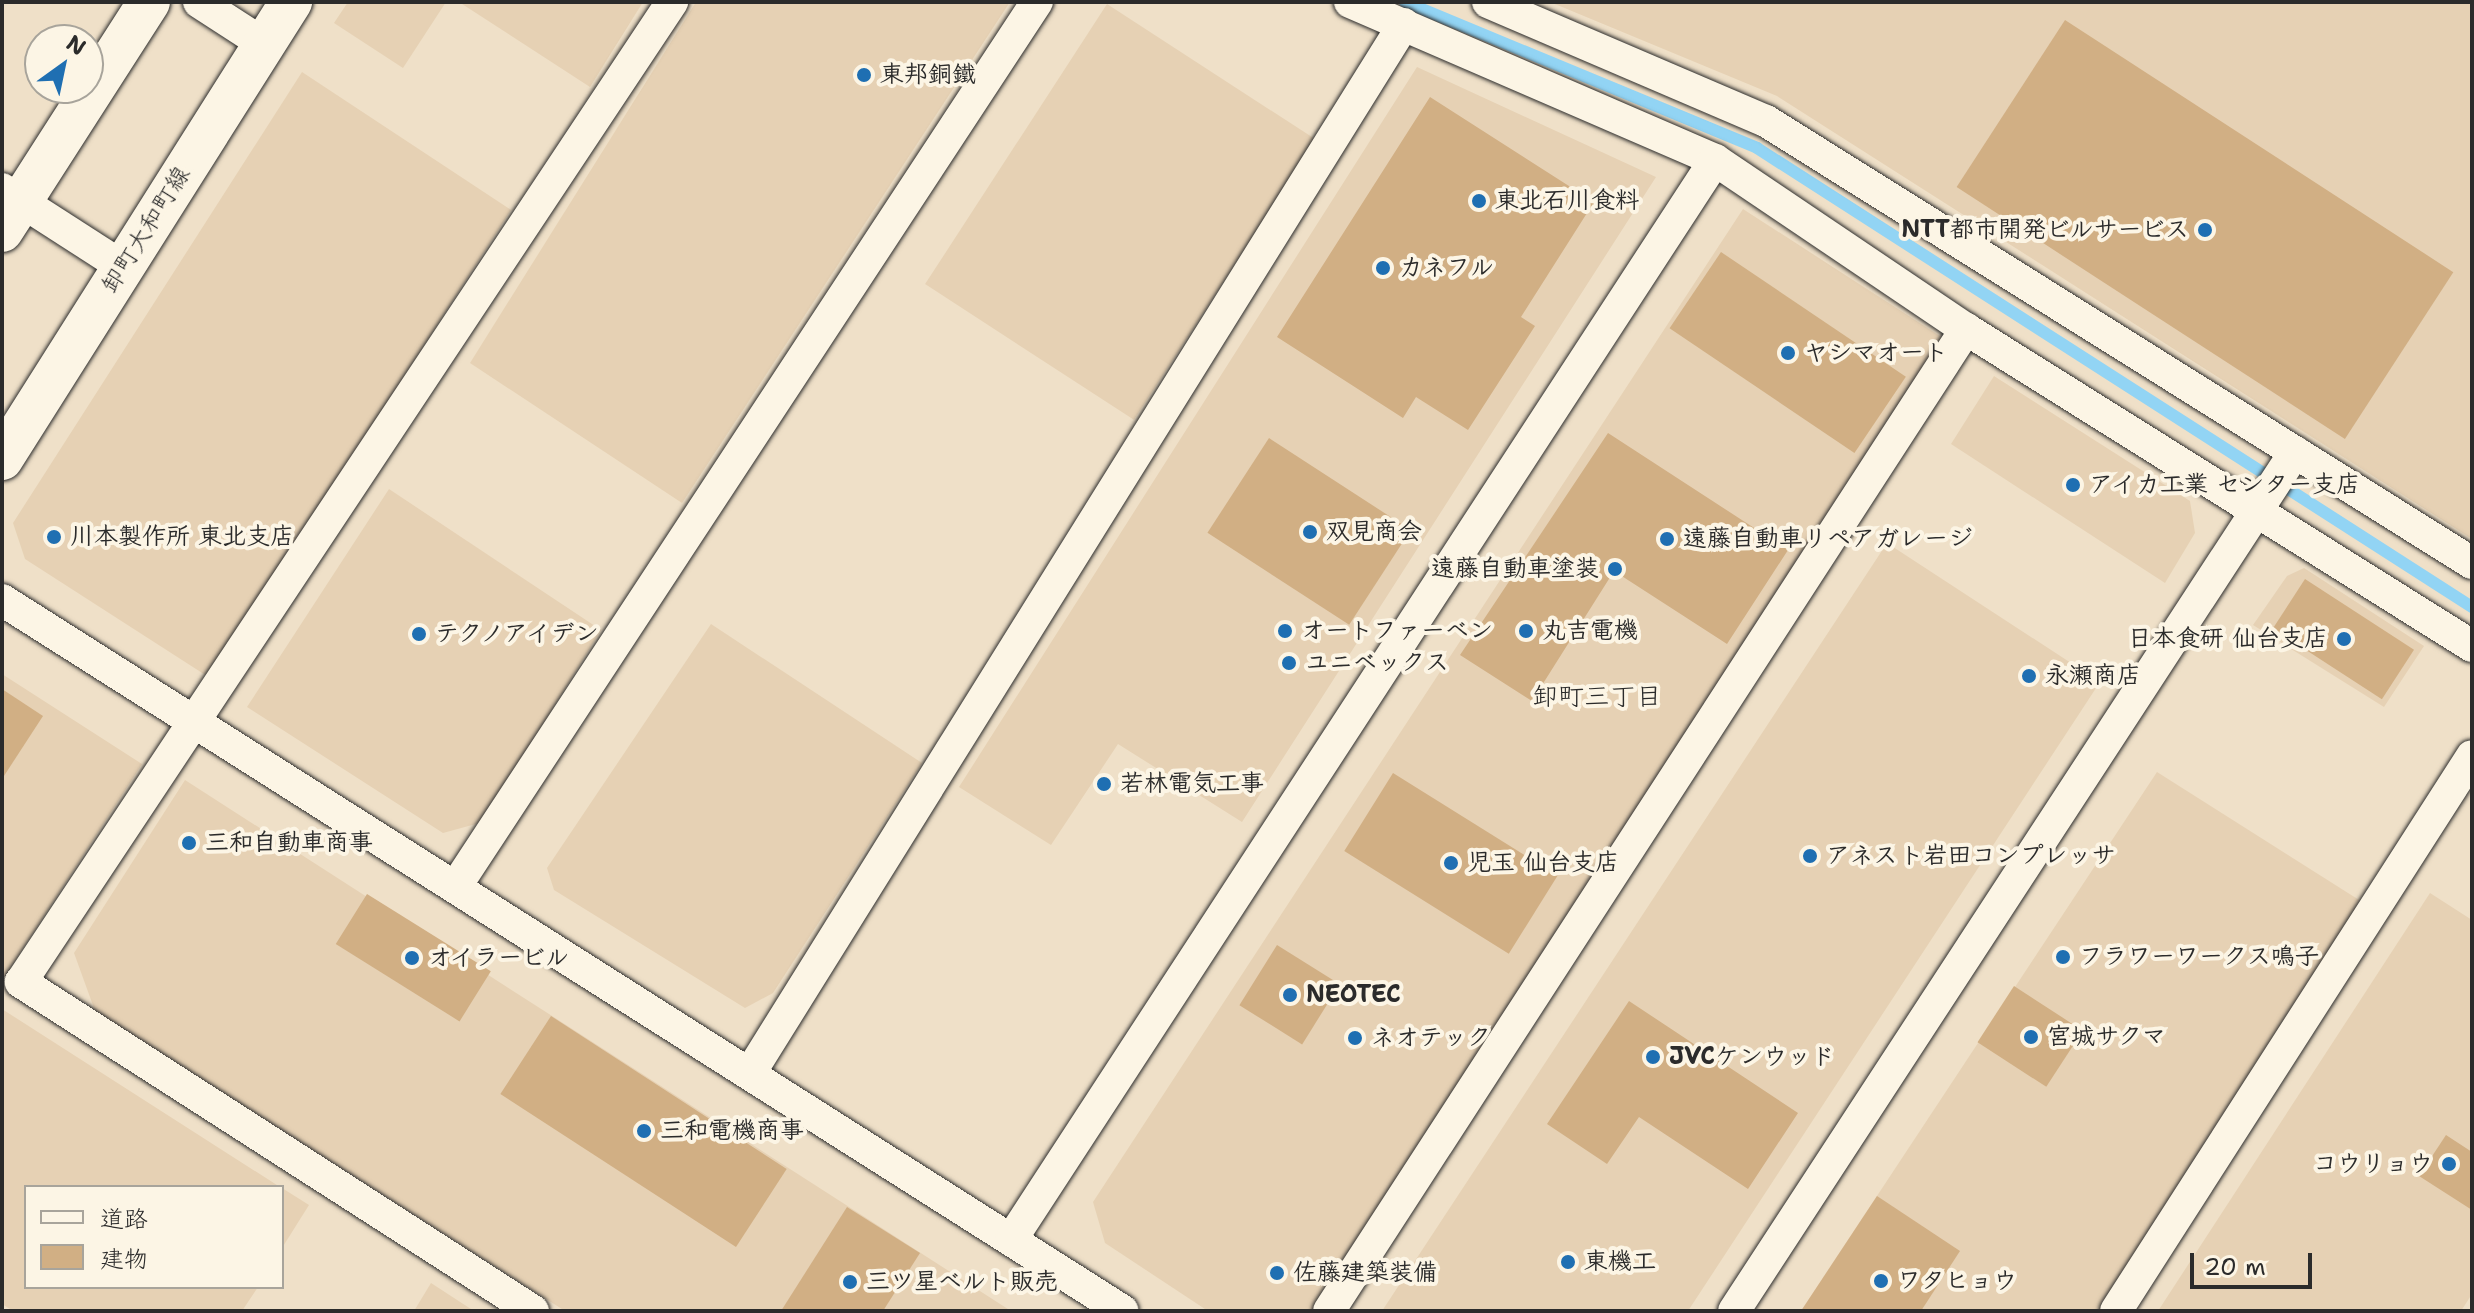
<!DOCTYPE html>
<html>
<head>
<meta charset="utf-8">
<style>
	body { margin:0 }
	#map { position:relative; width:2474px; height:1313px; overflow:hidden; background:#efe0c8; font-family:"Shantell Sans","Klee One",sans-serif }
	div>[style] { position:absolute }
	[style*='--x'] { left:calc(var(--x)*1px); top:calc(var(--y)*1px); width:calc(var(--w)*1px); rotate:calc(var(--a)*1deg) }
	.built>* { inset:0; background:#e6d1b4; transform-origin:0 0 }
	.stream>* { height:12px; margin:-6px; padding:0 6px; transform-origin:6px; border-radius:6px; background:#92d4f4 }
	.building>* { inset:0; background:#d1af84; transform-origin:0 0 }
	.roads { filter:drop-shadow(0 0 2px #2b2b2b) drop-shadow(0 0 2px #2b2b2b) }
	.minor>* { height:32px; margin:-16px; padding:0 16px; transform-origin:16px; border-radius:16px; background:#fcf5e5 }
	.tertiary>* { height:42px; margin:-21px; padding:0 21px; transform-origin:21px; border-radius:21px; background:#fcf5e5 }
	.dots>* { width:22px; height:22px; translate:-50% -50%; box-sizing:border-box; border:4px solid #fcf5e5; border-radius:50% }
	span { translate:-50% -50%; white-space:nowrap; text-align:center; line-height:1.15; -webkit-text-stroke:8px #fcf5e5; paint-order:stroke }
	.poi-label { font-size:24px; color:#2b2b2b; font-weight:700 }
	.left { translate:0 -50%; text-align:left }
	.right { translate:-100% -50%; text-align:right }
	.street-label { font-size:24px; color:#2b2b2b }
	.neighbourhood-label { font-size:26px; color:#2b2b2b }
	.frame { position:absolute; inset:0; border:4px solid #2b2b2b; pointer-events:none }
	.legend { position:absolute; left:24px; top:1185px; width:260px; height:104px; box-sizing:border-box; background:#fcf5e5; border:2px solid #a8a49b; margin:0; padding:10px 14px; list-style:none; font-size:24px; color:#2b2b2b }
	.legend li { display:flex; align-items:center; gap:16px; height:40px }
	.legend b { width:40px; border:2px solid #a8a49b }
	.north { position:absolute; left:24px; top:24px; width:80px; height:80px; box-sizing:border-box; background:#fcf5e5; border:2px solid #a8a49b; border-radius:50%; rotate:33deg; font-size:22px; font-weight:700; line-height:32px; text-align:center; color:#2b2b2b }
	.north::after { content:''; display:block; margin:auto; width:28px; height:36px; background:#1f6fb2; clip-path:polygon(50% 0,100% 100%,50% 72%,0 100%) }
	.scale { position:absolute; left:2190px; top:1253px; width:122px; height:36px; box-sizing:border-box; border:4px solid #2b2b2b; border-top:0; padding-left:10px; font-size:24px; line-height:28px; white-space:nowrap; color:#2b2b2b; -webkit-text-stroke:6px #fcf5e5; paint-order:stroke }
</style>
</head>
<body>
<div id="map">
	<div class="built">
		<i style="clip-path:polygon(348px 2px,446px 2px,403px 68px,334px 23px)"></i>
		<i style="clip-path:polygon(459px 2px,643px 2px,590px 87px)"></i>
		<i style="clip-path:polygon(696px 2px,1010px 2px,682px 503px,470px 363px)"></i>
		<i style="clip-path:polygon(1550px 2px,2472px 2px,2472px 539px,1777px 96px)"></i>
		<i style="left:1107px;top:4px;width:249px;height:334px;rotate:33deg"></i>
		<i style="clip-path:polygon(1417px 67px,1656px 177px,1242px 822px,1118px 744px,1051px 845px,959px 787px)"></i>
		<i style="clip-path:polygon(302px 72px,511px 210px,210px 678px,25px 559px,13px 523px)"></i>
		<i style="clip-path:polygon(1743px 209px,1946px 340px,1317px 1311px,1208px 1311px,1105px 1243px,1093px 1202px)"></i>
		<i style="clip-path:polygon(1994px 376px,2190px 501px,2195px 533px,2165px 583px,1951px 444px)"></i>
		<i style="clip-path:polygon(389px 489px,601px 630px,483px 822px,443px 833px,247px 707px)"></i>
		<i style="clip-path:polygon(1887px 543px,2100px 682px,1688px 1311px,1382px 1311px)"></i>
		<i style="clip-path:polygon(2304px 568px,2424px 646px,2384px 707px,2253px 625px,2287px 576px)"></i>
		<i style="clip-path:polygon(711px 624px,922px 763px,773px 993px,745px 1008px,554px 890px,547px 868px)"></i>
		<i style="clip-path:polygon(2px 674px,142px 764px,2px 981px)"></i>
		<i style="clip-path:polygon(2157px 772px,2367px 905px,2101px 1311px,1801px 1311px)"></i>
		<i style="clip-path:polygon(185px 780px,1011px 1311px,565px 1311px,95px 1011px,74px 953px)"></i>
		<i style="clip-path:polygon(2430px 893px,2472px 920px,2472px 1294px,2461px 1311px,2158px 1311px)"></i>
		<i style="clip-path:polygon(2px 1009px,280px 1187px,26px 1187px,26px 1287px,258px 1287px,242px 1311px,13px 1311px,2px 1304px)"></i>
		<i style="clip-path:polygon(282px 1188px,309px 1205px,282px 1248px)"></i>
		<i style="clip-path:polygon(431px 1283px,474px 1311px,414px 1311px)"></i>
	</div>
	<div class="stream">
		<i style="--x:1405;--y:2;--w:381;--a:22.5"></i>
		<i style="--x:1757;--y:148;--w:850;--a:32.7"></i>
	</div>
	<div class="building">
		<i style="left:2065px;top:20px;width:463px;height:199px;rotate:33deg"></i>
		<i style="clip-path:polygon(1430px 97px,1594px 202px,1521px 317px,1535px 326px,1468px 430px,1416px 397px,1403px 418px,1277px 337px)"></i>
		<i style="left:1721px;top:252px;width:223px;height:92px;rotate:34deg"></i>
		<i style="clip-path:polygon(1608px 433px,1788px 550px,1727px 644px,1614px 571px,1532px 701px,1460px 655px)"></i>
		<i style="left:1269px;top:438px;width:169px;height:113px;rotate:33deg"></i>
		<i style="left:2305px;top:579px;width:130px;height:59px;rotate:33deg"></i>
		<i style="clip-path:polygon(2px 689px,43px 716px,2px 779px)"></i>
		<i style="left:1393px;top:773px;width:194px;height:92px;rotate:32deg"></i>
		<i style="left:367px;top:894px;width:146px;height:59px;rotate:32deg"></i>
		<i style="left:1277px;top:945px;width:74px;height:71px;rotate:32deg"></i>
		<i style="left:2014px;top:986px;width:82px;height:67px;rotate:33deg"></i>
		<i style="clip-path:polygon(1629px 1001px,1798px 1113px,1748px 1189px,1639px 1117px,1607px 1164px,1547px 1124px)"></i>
		<i style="left:551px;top:1016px;width:281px;height:93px;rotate:33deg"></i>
		<i style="clip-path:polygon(2446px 1135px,2472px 1152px,2472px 1210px,2419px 1176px)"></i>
		<i style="clip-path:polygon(1877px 1196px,1960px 1251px,1921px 1311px,1801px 1311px)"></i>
		<i style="clip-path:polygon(847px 1207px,920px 1253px,883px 1311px,781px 1311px)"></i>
	</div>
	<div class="roads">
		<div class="minor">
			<i style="--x:199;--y:2;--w:77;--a:32.9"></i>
			<i style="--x:1350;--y:2;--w:398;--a:23.4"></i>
			<i style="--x:1715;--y:160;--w:303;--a:34"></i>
			<i style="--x:1966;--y:329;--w:597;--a:32.07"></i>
			<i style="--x:1488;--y:2;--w:302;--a:23.2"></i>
			<i style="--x:1766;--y:121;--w:833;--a:32.05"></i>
			<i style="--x:2;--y:189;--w:144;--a:32.8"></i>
			<i style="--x:2;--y:600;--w:1327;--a:32.39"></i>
			<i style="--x:456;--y:886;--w:1058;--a:-56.69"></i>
			<i style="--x:750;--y:1073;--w:1236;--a:-58.06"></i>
			<i style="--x:1011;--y:1240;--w:1289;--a:-56.9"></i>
			<i style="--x:533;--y:1311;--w:609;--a:-147.28"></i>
			<i style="--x:21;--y:982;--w:1177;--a:-56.4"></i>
			<i style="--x:1329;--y:1311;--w:1171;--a:-57.03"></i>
			<i style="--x:1734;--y:1311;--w:1026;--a:-56.85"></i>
			<i style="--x:2116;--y:1311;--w:659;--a:-57.32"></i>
		</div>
		<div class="tertiary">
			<i style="--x:2;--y:231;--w:272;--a:-57.3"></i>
			<i style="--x:2;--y:459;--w:541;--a:-57.69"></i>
		</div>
	</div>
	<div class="dots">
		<i style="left:864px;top:75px;background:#1f6fb2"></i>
		<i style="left:1479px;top:201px;background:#1f6fb2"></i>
		<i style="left:2205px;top:230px;background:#1f6fb2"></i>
		<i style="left:1383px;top:268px;background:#1f6fb2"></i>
		<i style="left:1788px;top:353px;background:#1f6fb2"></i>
		<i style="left:2073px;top:485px;background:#1f6fb2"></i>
		<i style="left:1310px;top:532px;background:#1f6fb2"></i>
		<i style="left:54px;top:537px;background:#1f6fb2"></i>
		<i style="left:1667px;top:539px;background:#1f6fb2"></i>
		<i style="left:1615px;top:569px;background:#1f6fb2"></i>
		<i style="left:1285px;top:631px;background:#1f6fb2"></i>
		<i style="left:1526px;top:631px;background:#1f6fb2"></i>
		<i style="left:419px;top:634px;background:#1f6fb2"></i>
		<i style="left:2344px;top:639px;background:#1f6fb2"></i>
		<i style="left:1289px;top:663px;background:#1f6fb2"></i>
		<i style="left:2029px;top:676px;background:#1f6fb2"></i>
		<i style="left:1104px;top:784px;background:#1f6fb2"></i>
		<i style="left:189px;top:843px;background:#1f6fb2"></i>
		<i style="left:1810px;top:856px;background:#1f6fb2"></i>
		<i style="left:1451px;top:863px;background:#1f6fb2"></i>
		<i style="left:2063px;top:957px;background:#1f6fb2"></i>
		<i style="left:412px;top:958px;background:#1f6fb2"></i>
		<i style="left:1290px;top:995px;background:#1f6fb2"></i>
		<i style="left:2031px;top:1037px;background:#1f6fb2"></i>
		<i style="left:1355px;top:1038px;background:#1f6fb2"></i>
		<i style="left:1653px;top:1057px;background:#1f6fb2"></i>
		<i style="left:644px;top:1131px;background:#1f6fb2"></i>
		<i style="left:2449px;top:1164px;background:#1f6fb2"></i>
		<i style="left:1568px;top:1262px;background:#1f6fb2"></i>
		<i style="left:1277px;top:1273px;background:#1f6fb2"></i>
		<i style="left:1881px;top:1281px;background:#1f6fb2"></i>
		<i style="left:850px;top:1282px;background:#1f6fb2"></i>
	</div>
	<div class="poi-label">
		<span class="left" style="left:880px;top:75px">東邦銅鐵</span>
		<span class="left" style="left:1495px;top:201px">東北石川食料</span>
		<span class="right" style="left:2189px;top:230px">NTT都市開発ビルサービス</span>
		<span class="left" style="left:1399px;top:268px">カネフル</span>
		<span class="left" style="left:1804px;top:353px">ヤシマオート</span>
		<span class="left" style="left:2089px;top:485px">アイカ工業 センター支店</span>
		<span class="left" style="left:1326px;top:532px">双見商会</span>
		<span class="left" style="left:70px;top:537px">川本製作所 東北支店</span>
		<span class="left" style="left:1683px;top:539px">遠藤自動車リペアガレージ</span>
		<span class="right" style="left:1599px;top:569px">遠藤自動車塗装</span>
		<span class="left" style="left:1301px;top:631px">オートファーベン</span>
		<span class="left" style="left:1542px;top:631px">丸吉電機</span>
		<span class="left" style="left:435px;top:634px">テクノアイデン</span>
		<span class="right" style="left:2328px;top:639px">日本食研 仙台支店</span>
		<span class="left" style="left:1305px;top:663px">ユニベックス</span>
		<span class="left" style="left:2045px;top:676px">永瀬商店</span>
		<span class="left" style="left:1120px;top:784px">若林電気工事</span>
		<span class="left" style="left:205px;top:843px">三和自動車商事</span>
		<span class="left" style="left:1826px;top:856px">アネスト岩田コンプレッサ</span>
		<span class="left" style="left:1467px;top:863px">児玉 仙台支店</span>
		<span class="left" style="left:2079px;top:957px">フラワーワークス鳴子</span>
		<span class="left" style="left:428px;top:958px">オイラービル</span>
		<span class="left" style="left:1306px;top:995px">NEOTEC</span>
		<span class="left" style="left:2047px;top:1037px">宮城サクマ</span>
		<span class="left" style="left:1371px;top:1038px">ネオテック</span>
		<span class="left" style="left:1669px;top:1057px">JVCケンウッド</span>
		<span class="left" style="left:660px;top:1131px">三和電機商事</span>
		<span class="right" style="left:2433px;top:1164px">コウリョウ</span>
		<span class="left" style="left:1584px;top:1262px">東機工</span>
		<span class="left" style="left:1293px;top:1273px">佐藤建築装備</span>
		<span class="left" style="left:1897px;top:1281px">ワタヒョウ</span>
		<span class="left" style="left:866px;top:1282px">三ツ星ベルト販売</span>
	</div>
	<div class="street-label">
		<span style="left:146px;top:230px;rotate:-58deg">卸町大和町線</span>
	</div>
	<div class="neighbourhood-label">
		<span style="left:1597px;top:696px">卸町三丁目</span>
	</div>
	<div class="frame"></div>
	<ul class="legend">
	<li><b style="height:10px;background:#fcf5e5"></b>道路</li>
	<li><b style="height:22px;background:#d1af84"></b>建物</li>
	</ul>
	<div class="north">N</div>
	<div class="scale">20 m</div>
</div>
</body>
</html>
